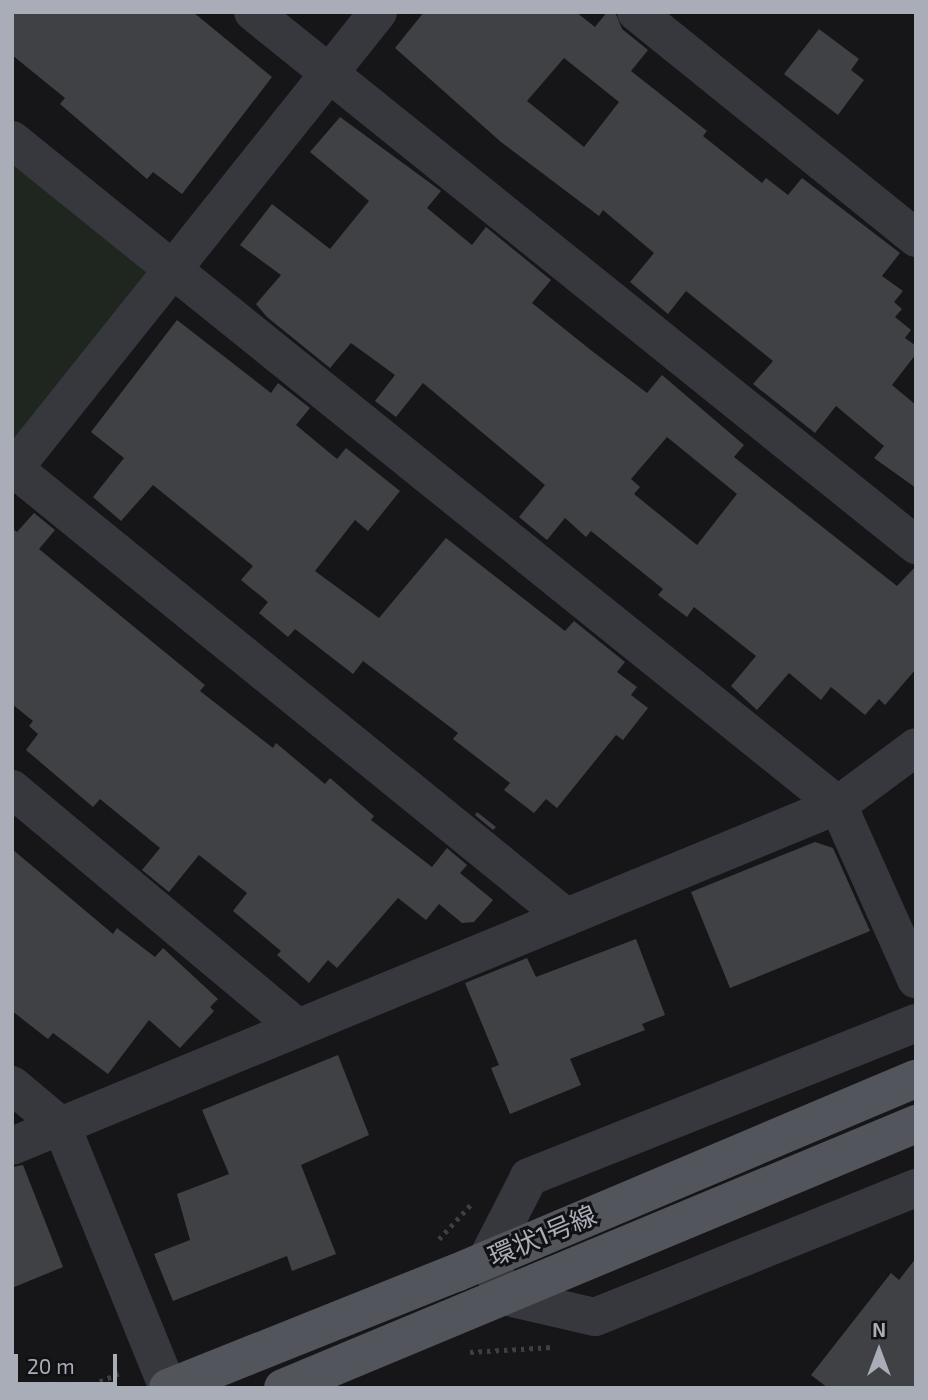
<!DOCTYPE html>
<html>
<head>
<meta charset="utf-8">
<style>
	body { margin:0 }
	#map { position:relative; width:928px; height:1400px; overflow:hidden; background:#161618; font-family:"Exo 2","Noto Sans JP",sans-serif }
	div>[style] { position:absolute }
	[style*='--x'] { left:calc(var(--x)*1px); top:calc(var(--y)*1px); width:calc(var(--w)*1px); rotate:calc(var(--a)*1deg) }
	.green>* { inset:0; background:#1e261f }
	.building>* { inset:0; background:#404145 }
	.path>* { height:4.5px; margin-top:-2.25px; transform-origin:0; background:repeating-linear-gradient(90deg,#3d3f44 0 3.5px,transparent 0 8.5px) }
	.minor>* { height:38px; margin:-19px; padding:0 19px; transform-origin:19px; border-radius:19px; background:#37383d }
	.major>* { height:38px; margin:-19px; padding:0 19px; transform-origin:19px; border-radius:19px; background:#53555c }
	span { translate:-50% -50%; white-space:nowrap; text-align:center; line-height:1.15; -webkit-text-stroke:6px #111113; paint-order:stroke }
	.street-label { font-size:26px; color:#a8adb8 }
	.frame { position:absolute; inset:0; border:14px solid #a8adb8; pointer-events:none }
	.north { position:absolute; left:844px; top:1316px; width:70px; height:70px; -webkit-text-stroke:5px #111113; paint-order:stroke; rotate:0deg; font-size:19px; font-weight:700; line-height:28px; text-align:center; color:#a8adb8 }
	.north::after { content:''; display:block; margin:auto; width:24px; height:32px; background:#a8adb8; clip-path:polygon(50% 0,100% 100%,50% 72%,0 100%) }
	.scale { position:absolute; left:14px; top:1354px; width:103px; height:32px; box-sizing:border-box; border:4px solid #a8adb8; border-top:0; padding-left:9px; font-size:21px; line-height:24px; white-space:nowrap; color:#a8adb8; -webkit-text-stroke:5px #111113; paint-order:stroke }
</style>
</head>
<body>
<div id="map">
	<div class="green">
		<i style="clip-path:polygon(12px 140px,173px 269px,12px 467px)"></i>
	</div>
	<div class="building">
		<i style="clip-path:polygon(12px 12px,193px 12px,272px 77px,182px 194px,153px 172px,147px 179px,60px 104px,65px 98px,12px 55px)"></i>
		<i style="clip-path:polygon(evenodd,424px 12px,576px 12px,595px 27px,607px 12px,615px 12px,622px 29px,648px 50px,631px 71px,707px 131px,703px 136px,762px 183px,766px 178px,788px 195px,802px 178px,900px 253px,882px 276px,903px 291px,894px 302px,902px 309px,895px 317px,911px 330px,905px 338px,916px 346px,916px 354px,892px 385px,916px 405px,916px 488px,874px 458px,884px 446px,836px 406px,815px 433px,753px 384px,773px 361px,686px 291px,668px 314px,630px 282px,654px 253px,603px 210px,599px 216px,501px 142px,395px 48px,424px 12px,564px 58px,619px 102px,584px 147px,527px 101px,564px 58px)"></i>
		<i style="clip-path:polygon(819px 29px,859px 59px,851px 70px,864px 80px,838px 115px,784px 74px)"></i>
		<i style="clip-path:polygon(evenodd,340px 117px,441px 191px,427px 208px,472px 245px,486px 227px,551px 280px,532px 303px,592px 351px,647px 393px,662px 375px,744px 445px,734px 457px,897px 586px,916px 566px,916px 669px,885px 705px,879px 699px,865px 715px,831px 687px,821px 700px,789px 673px,757px 710px,731px 686px,756px 656px,694px 607px,687px 617px,658px 595px,663px 589px,591px 531px,586px 537px,565px 518px,547px 540px,519px 517px,545px 485px,423px 383px,396px 417px,375px 401px,395px 375px,351px 343px,330px 368px,267px 317px,256px 304px,281px 275px,240px 245px,272px 204px,330px 249px,369px 201px,310px 152px,340px 117px,667px 437px,737px 494px,697px 545px,634px 494px,640px 487px,631px 479px,667px 437px)"></i>
		<i style="clip-path:polygon(177px 320px,271px 393px,278px 383px,310px 408px,296px 425px,337px 459px,346px 448px,400px 491px,368px 531px,355px 520px,315px 571px,379px 618px,446px 538px,565px 631px,574px 621px,625px 662px,617px 672px,637px 687px,631px 695px,648px 708px,623px 740px,616px 735px,557px 808px,546px 799px,534px 813px,504px 790px,510px 783px,453px 739px,458px 733px,363px 661px,353px 674px,295px 629px,288px 637px,259px 613px,268px 602px,241px 580px,253px 566px,153px 485px,121px 521px,93px 497px,124px 458px,91px 432px)"></i>
		<i style="clip-path:polygon(34px 513px,55px 530px,39px 549px,205px 685px,200px 691px,273px 748px,276px 743px,325px 784px,330px 778px,374px 816px,371px 820px,432px 867px,447px 848px,467px 865px,460px 873px,493px 900px,474px 922px,462px 923px,439px 904px,426px 920px,398px 898px,337px 968px,328px 960px,309px 983px,277px 955px,281px 951px,233px 911px,247px 893px,199px 855px,169px 892px,142px 870px,160px 848px,100px 799px,93px 807px,26px 750px,38px 734px,29px 726px,33px 721px,12px 704px,12px 528px,17px 532px)"></i>
		<i style="clip-path:polygon(477px 812px,496px 827px,493px 830px,475px 815px)"></i>
		<i style="clip-path:polygon(815px 842px,833px 848px,870px 931px,730px 988px,691px 892px)"></i>
		<i style="clip-path:polygon(12px 849px,113px 934px,117px 928px,155px 957px,163px 948px,218px 999px,210px 1007px,214px 1011px,180px 1048px,149px 1020px,108px 1074px,53px 1033px,48px 1039px,12px 1011px)"></i>
		<i style="clip-path:polygon(636px 939px,665px 1015px,642px 1024px,645px 1030px,570px 1059px,581px 1085px,510px 1114px,491px 1068px,499px 1065px,465px 983px,527px 958px,536px 977px)"></i>
		<i style="clip-path:polygon(338px 1055px,369px 1135px,301px 1165px,336px 1254px,292px 1271px,287px 1256px,173px 1301px,154px 1254px,190px 1240px,177px 1194px,229px 1174px,202px 1110px)"></i>
		<i style="clip-path:polygon(23px 1165px,63px 1267px,12px 1288px,12px 1167px)"></i>
		<i style="clip-path:polygon(916px 1258px,916px 1388px,828px 1388px,811px 1375px,891px 1273px,899px 1280px)"></i>
	</div>
	<div class="path">
		<i style="--x:439;--y:1239;--w:50;--a:-47.4"></i>
		<i style="--x:470;--y:1352;--w:82;--a:-3.5"></i>
		<i style="--x:84;--y:1388;--w:41;--a:-22.8"></i>
	</div>
	<div class="minor">
		<i style="--x:253;--y:12;--w:851;--a:38.8"></i>
		<i style="--x:636;--y:12;--w:360;--a:38.9"></i>
		<i style="--x:12;--y:140;--w:1060;--a:38.84"></i>
		<i style="--x:838;--y:805;--w:191;--a:65.9"></i>
		<i style="--x:12;--y:467;--w:714;--a:39.09"></i>
		<i style="--x:12;--y:471;--w:587;--a:-51.43"></i>
		<i style="--x:12;--y:789;--w:369;--a:39.9"></i>
		<i style="--x:916;--y:1023;--w:417;--a:158.3"></i>
		<i style="--x:529;--y:1177;--w:90;--a:117.1"></i>
		<i style="--x:488;--y:1257;--w:42;--a:67.7"></i>
		<i style="--x:504;--y:1296;--w:93;--a:13"></i>
		<i style="--x:595;--y:1317;--w:346;--a:-21.9"></i>
		<i style="--x:12;--y:1085;--w:65;--a:40"></i>
		<i style="--x:62;--y:1127;--w:282;--a:67.9"></i>
		<i style="--x:12;--y:1146;--w:894;--a:-22.43"></i>
		<i style="--x:838;--y:805;--w:97;--a:-36.6"></i>
	</div>
	<div class="major">
		<i style="--x:168;--y:1388;--w:310;--a:-21.8"></i>
		<i style="--x:456;--y:1273;--w:499;--a:-22.9"></i>
		<i style="--x:283;--y:1388;--w:686;--a:-22.64"></i>
	</div>
	<div class="street-label">
		<span style="left:542px;top:1235px;rotate:-23deg">環状1号線</span>
	</div>
	<div class="frame"></div>
	<div class="north">N</div>
	<div class="scale">20 m</div>
</div>
</body>
</html>
